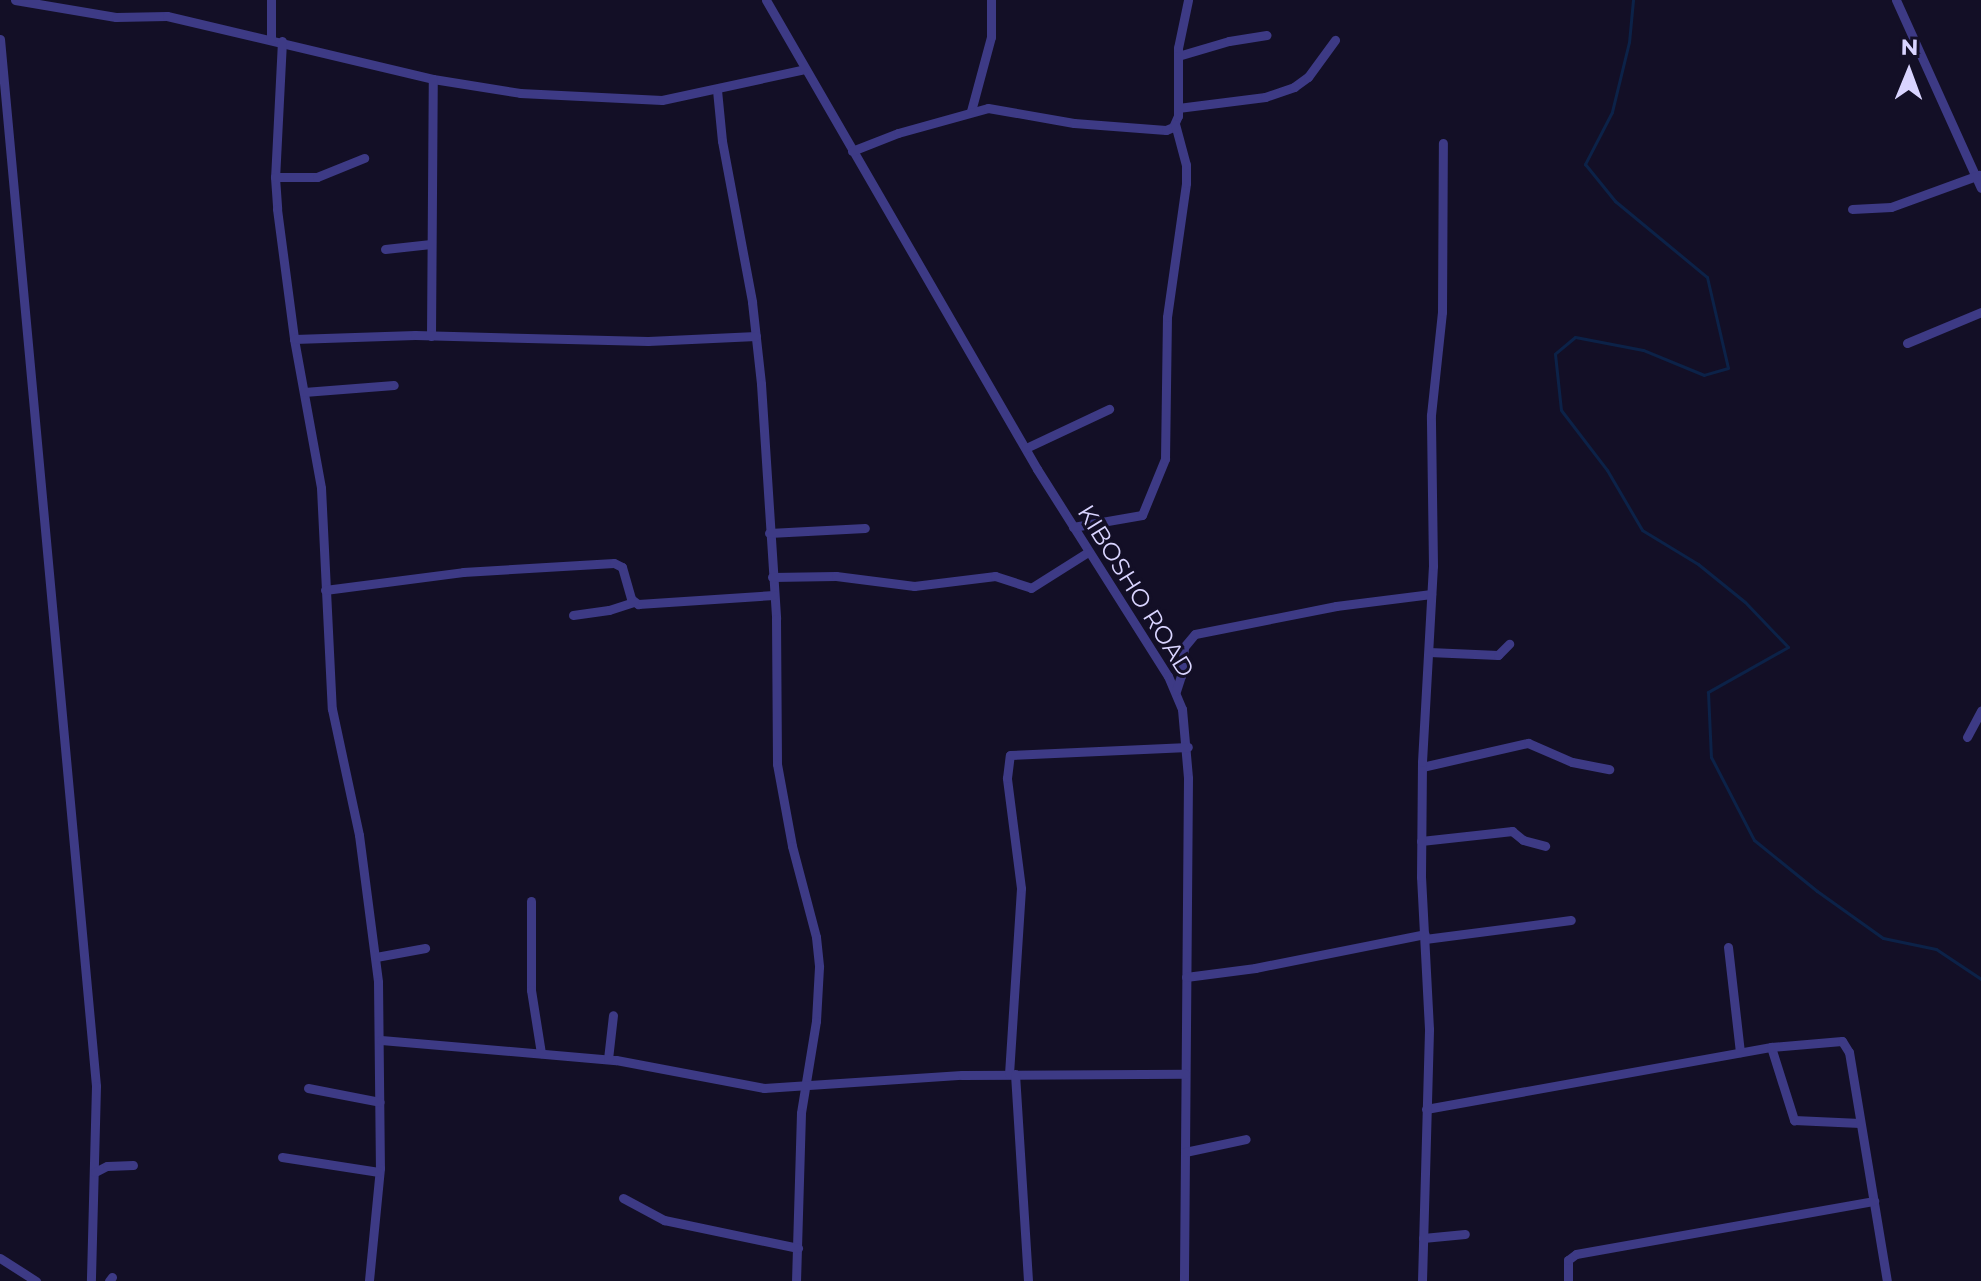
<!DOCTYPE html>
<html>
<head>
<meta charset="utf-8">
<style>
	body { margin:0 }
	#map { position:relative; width:1981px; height:1281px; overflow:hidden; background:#130f26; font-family:Montserrat,sans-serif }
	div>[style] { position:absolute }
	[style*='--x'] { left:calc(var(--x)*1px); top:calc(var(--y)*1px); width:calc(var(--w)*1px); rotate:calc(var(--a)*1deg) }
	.stream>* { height:3px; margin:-1.5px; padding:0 1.5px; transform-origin:1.5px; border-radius:1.5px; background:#0c2248 }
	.minor>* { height:9px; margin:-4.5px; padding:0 4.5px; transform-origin:4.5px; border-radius:4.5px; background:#3d3a85 }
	span { translate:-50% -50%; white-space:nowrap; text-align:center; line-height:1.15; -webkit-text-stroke:6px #130f26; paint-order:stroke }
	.street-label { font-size:24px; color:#d9d4ff }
	.north { position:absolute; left:1869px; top:32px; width:80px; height:80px; -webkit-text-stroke:6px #130f26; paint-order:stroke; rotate:1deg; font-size:22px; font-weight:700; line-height:32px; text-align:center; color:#d9d4ff }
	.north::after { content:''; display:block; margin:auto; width:28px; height:36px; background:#d9d4ff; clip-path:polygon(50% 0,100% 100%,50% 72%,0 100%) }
</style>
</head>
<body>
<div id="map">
	<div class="stream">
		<i style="--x:1633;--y:0;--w:42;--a:95.4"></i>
		<i style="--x:1629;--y:42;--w:72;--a:103.7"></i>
		<i style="--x:1612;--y:112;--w:59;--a:117.4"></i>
		<i style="--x:1585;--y:164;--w:48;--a:51"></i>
		<i style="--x:1615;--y:201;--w:119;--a:39.6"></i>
		<i style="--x:1707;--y:277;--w:93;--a:77"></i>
		<i style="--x:1728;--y:368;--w:25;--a:164"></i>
		<i style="--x:1704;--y:375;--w:66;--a:-157.7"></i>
		<i style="--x:1643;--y:350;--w:69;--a:-169.2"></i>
		<i style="--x:1575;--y:337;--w:26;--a:140"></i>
		<i style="--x:1555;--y:354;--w:56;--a:83.9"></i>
		<i style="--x:1561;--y:410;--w:76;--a:52.5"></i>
		<i style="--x:1607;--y:470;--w:69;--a:59.7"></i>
		<i style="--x:1642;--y:530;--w:66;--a:31.3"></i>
		<i style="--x:1698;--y:564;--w:60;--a:39"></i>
		<i style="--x:1745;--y:602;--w:62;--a:46.3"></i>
		<i style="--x:1788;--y:647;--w:92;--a:150.6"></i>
		<i style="--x:1708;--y:692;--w:65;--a:87.4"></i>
		<i style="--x:1711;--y:757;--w:93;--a:62.6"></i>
		<i style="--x:1754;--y:840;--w:81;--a:39"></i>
		<i style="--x:1817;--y:891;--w:81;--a:35.5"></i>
		<i style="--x:1883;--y:938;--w:54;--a:11.7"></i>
		<i style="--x:1936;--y:949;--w:54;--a:33.7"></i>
	</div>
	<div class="minor">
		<i style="--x:15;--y:0;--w:102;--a:9.6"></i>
		<i style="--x:116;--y:17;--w:51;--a:-1.1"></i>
		<i style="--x:167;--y:16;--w:273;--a:13.3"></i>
		<i style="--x:433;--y:79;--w:88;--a:9.1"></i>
		<i style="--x:520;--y:93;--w:142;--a:2.8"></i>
		<i style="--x:662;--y:100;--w:146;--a:-12.2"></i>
		<i style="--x:766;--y:0;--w:542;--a:59.98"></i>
		<i style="--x:1037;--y:469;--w:245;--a:57.7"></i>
		<i style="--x:1168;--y:676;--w:36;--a:67"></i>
		<i style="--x:1182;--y:709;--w:69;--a:85"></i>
		<i style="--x:1188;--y:778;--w:503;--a:90.46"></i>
		<i style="--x:1896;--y:0;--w:206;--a:65.7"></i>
		<i style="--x:0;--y:39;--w:1051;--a:84.76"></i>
		<i style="--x:96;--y:1086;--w:195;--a:91.5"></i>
		<i style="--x:271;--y:39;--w:39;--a:-90"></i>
		<i style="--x:282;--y:41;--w:136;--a:92.9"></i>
		<i style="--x:275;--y:177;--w:32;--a:86"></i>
		<i style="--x:277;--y:209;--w:131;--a:82.5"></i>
		<i style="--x:294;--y:339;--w:151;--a:79.7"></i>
		<i style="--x:321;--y:488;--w:221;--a:87.2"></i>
		<i style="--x:332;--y:709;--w:129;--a:77.9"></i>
		<i style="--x:359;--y:835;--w:148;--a:82.6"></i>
		<i style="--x:378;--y:982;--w:186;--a:89.4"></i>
		<i style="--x:380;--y:1168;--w:114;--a:95.6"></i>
		<i style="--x:1178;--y:56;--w:53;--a:-16.4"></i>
		<i style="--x:1229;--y:41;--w:38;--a:-9"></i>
		<i style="--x:717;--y:90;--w:51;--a:84.4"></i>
		<i style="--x:722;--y:141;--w:164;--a:79.4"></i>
		<i style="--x:752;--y:302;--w:82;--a:83.7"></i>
		<i style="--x:761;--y:384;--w:235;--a:86.3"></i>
		<i style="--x:776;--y:619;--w:145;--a:89.6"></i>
		<i style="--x:777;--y:764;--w:83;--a:79.6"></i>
		<i style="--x:792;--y:846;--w:94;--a:75.2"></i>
		<i style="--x:816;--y:937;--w:30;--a:84"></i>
		<i style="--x:819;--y:967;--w:54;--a:93.2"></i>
		<i style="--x:816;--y:1021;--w:93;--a:99.3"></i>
		<i style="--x:801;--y:1113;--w:168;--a:91.7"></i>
		<i style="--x:1178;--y:108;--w:88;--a:-7.2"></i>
		<i style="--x:1265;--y:97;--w:31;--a:-19"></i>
		<i style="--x:1294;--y:87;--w:17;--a:-36"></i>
		<i style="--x:1308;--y:77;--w:46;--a:-53.9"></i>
		<i style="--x:971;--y:111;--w:77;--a:-74.9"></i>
		<i style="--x:991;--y:37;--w:37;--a:-90"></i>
		<i style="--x:852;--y:151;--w:49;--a:-21.4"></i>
		<i style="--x:898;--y:133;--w:93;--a:-15.5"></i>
		<i style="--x:988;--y:108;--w:87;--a:9.9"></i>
		<i style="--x:1074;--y:123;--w:92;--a:4.4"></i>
		<i style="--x:1166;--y:130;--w:8;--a:-23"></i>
		<i style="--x:1173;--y:127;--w:12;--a:-66"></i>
		<i style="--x:1178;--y:116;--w:68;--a:-90"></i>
		<i style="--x:1178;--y:48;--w:49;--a:-78.2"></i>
		<i style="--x:275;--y:177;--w:42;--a:0"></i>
		<i style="--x:317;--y:177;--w:51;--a:-22"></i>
		<i style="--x:1852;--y:209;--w:39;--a:-3"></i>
		<i style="--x:1891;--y:207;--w:94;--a:-20"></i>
		<i style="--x:385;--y:249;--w:46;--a:-6.2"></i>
		<i style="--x:431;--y:336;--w:257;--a:-89.6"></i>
		<i style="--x:294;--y:339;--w:121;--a:-1.9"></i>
		<i style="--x:415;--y:335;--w:233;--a:1.5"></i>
		<i style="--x:648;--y:341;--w:108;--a:-2.7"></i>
		<i style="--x:1907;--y:343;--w:80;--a:-22.7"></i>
		<i style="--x:304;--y:392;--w:90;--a:-4.4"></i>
		<i style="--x:1026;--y:448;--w:92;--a:-25.2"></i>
		<i style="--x:1073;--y:527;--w:70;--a:-9.9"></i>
		<i style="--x:1142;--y:515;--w:61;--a:-67.7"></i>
		<i style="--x:1165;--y:459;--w:142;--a:-89.2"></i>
		<i style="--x:1167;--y:317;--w:135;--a:-81.9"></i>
		<i style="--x:1186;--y:183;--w:18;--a:-90"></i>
		<i style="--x:1186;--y:165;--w:42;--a:-105"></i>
		<i style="--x:769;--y:533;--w:96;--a:-3"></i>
		<i style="--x:772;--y:577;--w:64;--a:-0.9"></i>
		<i style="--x:836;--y:576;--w:79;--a:7.3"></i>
		<i style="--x:914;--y:586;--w:82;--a:-7"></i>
		<i style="--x:995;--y:576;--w:38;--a:18"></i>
		<i style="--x:1031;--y:588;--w:67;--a:-32.3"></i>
		<i style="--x:325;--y:590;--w:139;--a:-7.4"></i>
		<i style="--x:463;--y:572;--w:151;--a:-3.4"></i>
		<i style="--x:614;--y:563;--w:9;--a:27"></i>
		<i style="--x:622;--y:567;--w:33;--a:74"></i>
		<i style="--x:631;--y:599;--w:9;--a:36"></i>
		<i style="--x:638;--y:604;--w:136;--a:-3.8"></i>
		<i style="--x:573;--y:615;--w:36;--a:-8"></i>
		<i style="--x:609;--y:610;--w:26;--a:-18"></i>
		<i style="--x:1429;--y:652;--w:69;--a:2.5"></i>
		<i style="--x:1498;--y:655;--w:16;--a:-45"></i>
		<i style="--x:1176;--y:691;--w:16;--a:-72"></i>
		<i style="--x:1181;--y:676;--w:29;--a:-84"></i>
		<i style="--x:1184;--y:647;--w:17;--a:-50"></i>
		<i style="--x:1195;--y:634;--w:144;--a:-11.2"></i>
		<i style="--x:1336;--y:606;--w:96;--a:-7.2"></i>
		<i style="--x:1967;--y:737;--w:30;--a:-62"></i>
		<i style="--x:1422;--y:767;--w:109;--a:-12.8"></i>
		<i style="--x:1528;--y:743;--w:48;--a:23.4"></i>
		<i style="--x:1572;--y:762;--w:38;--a:11"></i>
		<i style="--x:1421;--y:841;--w:92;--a:-6.3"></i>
		<i style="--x:1512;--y:831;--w:14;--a:39"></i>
		<i style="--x:1523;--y:840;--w:23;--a:15"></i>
		<i style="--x:531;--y:901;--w:89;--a:90"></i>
		<i style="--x:531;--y:990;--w:64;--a:81"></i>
		<i style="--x:1425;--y:939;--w:147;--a:-7.4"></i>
		<i style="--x:1728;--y:947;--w:106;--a:83.5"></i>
		<i style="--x:376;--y:957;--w:50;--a:-10.4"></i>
		<i style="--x:1186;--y:977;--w:70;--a:-7.4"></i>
		<i style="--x:1255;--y:968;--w:173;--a:-11.3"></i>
		<i style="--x:381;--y:1040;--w:236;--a:4.9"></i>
		<i style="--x:616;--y:1060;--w:151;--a:10.7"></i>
		<i style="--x:764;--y:1088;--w:198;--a:-3.8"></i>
		<i style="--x:962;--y:1075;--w:223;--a:-0.3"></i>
		<i style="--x:1771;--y:1047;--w:77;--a:72.5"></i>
		<i style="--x:1794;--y:1120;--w:66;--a:2.6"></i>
		<i style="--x:608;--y:1059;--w:44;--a:-83.5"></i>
		<i style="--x:1009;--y:1074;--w:186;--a:-86.3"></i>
		<i style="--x:1021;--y:888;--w:111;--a:-97.3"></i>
		<i style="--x:1007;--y:778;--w:23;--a:-83"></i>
		<i style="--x:1010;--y:755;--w:178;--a:-2.6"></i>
		<i style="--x:1015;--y:1074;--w:207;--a:86.4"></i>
		<i style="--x:308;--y:1088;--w:73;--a:11"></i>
		<i style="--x:1426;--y:1109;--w:351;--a:-10.2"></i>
		<i style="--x:1771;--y:1047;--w:71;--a:-4.8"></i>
		<i style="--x:1842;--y:1041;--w:13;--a:58"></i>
		<i style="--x:1849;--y:1052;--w:232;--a:80.6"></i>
		<i style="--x:1185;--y:1152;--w:62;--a:-12"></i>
		<i style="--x:282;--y:1157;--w:98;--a:8.8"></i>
		<i style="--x:95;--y:1172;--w:13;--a:-27"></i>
		<i style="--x:107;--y:1166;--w:26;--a:-2"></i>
		<i style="--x:623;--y:1198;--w:47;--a:28.2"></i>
		<i style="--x:664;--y:1220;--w:137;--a:11.8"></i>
		<i style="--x:1423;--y:1238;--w:42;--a:-5.4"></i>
		<i style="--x:0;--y:1258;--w:43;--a:32.6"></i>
		<i style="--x:109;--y:1281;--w:5;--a:-53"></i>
		<i style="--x:1422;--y:1281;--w:252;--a:-88.4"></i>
		<i style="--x:1429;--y:1029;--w:152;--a:-93"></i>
		<i style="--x:1421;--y:877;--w:115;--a:-89.5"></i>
		<i style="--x:1422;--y:762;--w:196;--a:-86.8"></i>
		<i style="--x:1433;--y:566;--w:151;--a:-90.8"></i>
		<i style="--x:1431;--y:415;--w:104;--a:-83.9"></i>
		<i style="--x:1442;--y:312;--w:169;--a:-89.7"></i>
		<i style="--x:1568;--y:1281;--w:21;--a:-90"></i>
		<i style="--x:1568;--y:1260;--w:10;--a:-37"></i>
		<i style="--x:1576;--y:1254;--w:303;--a:-10.1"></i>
	</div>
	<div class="street-label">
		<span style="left:1136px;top:591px;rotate:58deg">KIBOSHO ROAD</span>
	</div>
	<div class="north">N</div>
</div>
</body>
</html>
